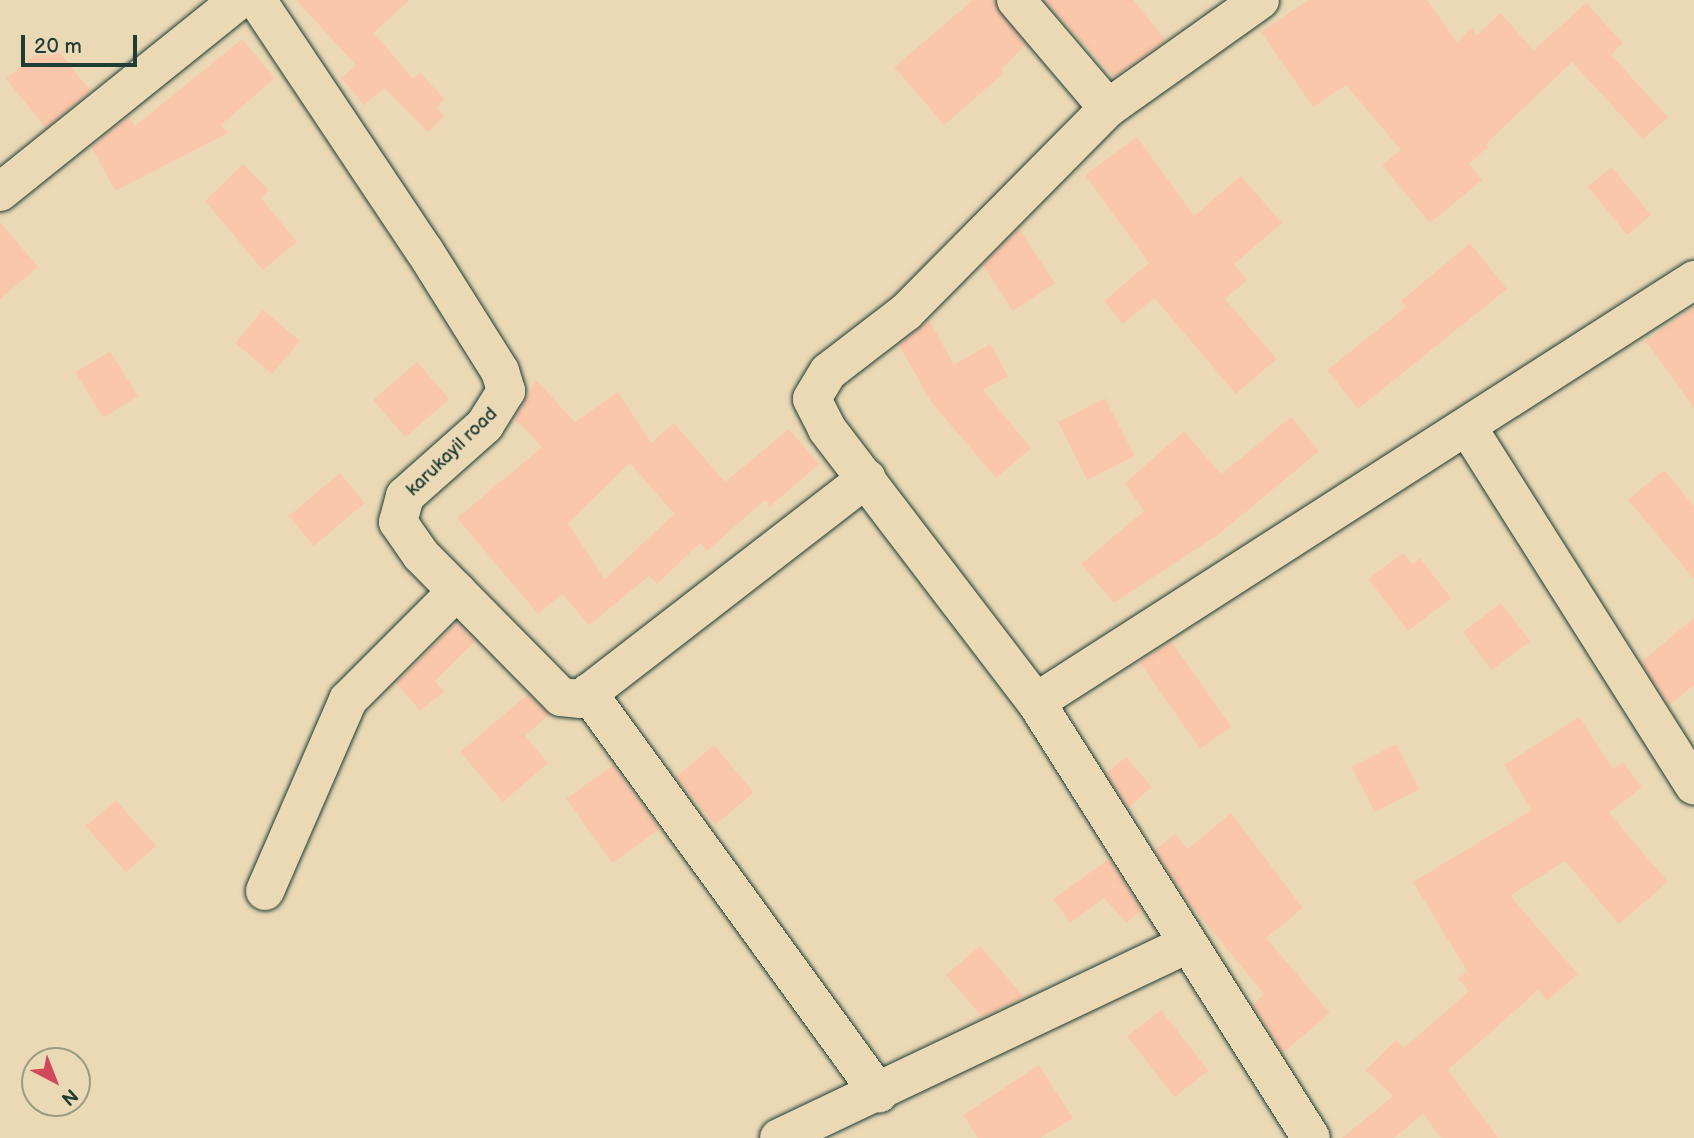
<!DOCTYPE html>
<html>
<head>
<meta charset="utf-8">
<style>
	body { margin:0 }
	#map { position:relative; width:1694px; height:1138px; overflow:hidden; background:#ebd9b6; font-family:"Balsamiq Sans",sans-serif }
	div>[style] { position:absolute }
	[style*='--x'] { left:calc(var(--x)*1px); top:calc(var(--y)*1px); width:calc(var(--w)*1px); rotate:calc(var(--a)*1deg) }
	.building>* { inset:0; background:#fbc7ab; transform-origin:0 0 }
	.roads { filter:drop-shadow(0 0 2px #1f3d34) drop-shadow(0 0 2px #1f3d34) }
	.street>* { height:38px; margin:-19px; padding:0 19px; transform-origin:19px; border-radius:19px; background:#ebd9b6 }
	span { translate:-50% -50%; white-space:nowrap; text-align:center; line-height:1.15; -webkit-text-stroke:6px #ebd9b6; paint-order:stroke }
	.street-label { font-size:19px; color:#1f3d34 }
	.north { position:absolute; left:21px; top:1047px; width:70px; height:70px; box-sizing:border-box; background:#ebd9b6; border:2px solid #999b82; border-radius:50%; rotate:138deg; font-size:19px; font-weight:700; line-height:28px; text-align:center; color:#1f3d34 }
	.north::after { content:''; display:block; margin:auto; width:24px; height:32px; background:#d1495b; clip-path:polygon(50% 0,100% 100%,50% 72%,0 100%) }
	.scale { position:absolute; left:21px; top:35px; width:116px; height:32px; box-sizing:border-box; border:4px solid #1f3d34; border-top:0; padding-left:9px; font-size:21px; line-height:24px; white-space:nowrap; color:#1f3d34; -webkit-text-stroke:5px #ebd9b6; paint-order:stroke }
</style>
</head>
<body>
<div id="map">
	<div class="building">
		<i style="clip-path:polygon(296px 0,409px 0,374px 33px,413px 79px,420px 73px,445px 99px,437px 107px,444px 117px,428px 132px,384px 88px,364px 105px,341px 78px,356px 65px)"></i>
		<i style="clip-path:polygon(973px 0,995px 0,1025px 45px,1001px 70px,1004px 73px,944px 125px,894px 67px)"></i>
		<i style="clip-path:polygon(1045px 0,1133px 0,1166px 40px,1114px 77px)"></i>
		<i style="clip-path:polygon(1308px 0,1427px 0,1457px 42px,1471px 28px,1477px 35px,1500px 13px,1534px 50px,1586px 3px,1623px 43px,1611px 55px,1668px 117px,1643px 139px,1572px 62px,1486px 144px,1488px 147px,1469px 164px,1482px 180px,1430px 223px,1382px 165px,1401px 150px,1346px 85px,1313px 107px,1261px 32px)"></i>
		<i style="clip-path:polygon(242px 39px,275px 78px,221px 125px,228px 133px,115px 191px,91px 147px,129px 117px,135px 126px)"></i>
		<i style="left:51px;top:42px;width:63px;height:58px;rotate:51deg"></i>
		<i style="clip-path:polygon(1137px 137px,1194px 216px,1241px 176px,1282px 223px,1234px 264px,1247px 280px,1225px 299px,1277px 359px,1236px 394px,1154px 298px,1123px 324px,1104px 301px,1149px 263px,1085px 175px)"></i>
		<i style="clip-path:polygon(243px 164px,269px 190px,261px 198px,297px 242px,263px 270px,205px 201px)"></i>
		<i style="left:1612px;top:167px;width:62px;height:31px;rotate:51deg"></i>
		<i style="clip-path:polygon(0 222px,38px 267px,0 299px)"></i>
		<i style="clip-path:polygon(1019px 229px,1055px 283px,1013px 311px,983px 265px)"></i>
		<i style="clip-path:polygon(1470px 243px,1507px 289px,1358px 409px,1327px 370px,1406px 307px,1401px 301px)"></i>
		<i style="clip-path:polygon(1694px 306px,1694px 408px,1646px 341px)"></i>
		<i style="left:263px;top:310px;width:48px;height:43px;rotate:40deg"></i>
		<i style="clip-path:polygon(929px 320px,954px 365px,990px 344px,1008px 376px,983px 390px,1031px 448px,996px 478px,931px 402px,899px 345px)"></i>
		<i style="left:110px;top:351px;width:53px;height:41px;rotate:58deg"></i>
		<i style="left:417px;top:362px;width:49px;height:58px;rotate:49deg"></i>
		<i style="clip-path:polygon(evenodd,536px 380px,575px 422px,618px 392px,651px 443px,674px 423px,725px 482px,789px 429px,819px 464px,770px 506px,765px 500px,707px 551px,700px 543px,657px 584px,649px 576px,589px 625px,562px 594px,538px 614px,457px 518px,542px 447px,515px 419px,536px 380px,630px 463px,674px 514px,605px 579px,568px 523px,630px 463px)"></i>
		<i style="left:1105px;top:398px;width:65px;height:53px;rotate:63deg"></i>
		<i style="clip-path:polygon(1291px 417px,1319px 451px,1219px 534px,1114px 603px,1081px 564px,1144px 511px,1125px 483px,1184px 431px,1221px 474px)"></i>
		<i style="clip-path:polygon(1664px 470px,1694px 506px,1694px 579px,1628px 500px)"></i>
		<i style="left:340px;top:473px;width:39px;height:67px;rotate:50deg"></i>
		<i style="clip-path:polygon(1403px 553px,1412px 564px,1420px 558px,1451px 598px,1408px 631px,1368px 579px)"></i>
		<i style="left:1501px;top:603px;width:48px;height:48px;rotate:53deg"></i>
		<i style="clip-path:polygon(1694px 618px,1694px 685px,1669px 705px,1641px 662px)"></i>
		<i style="clip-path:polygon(457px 622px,475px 641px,435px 681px,444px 692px,420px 711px,396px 683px)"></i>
		<i style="left:1171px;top:641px;width:105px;height:38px;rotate:55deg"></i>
		<i style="clip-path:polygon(528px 694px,550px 714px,525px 736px,548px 763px,503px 802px,460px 752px)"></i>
		<i style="clip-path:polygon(1579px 717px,1613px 769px,1623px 762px,1642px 787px,1609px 813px,1668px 882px,1619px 924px,1565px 861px,1510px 896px,1578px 974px,1547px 1001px,1538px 990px,1448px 1070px,1498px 1138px,1441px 1138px,1423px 1114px,1394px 1138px,1342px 1138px,1393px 1096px,1366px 1070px,1396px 1040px,1404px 1048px,1469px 991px,1458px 979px,1467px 971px,1413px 882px,1532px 810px,1504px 765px)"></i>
		<i style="left:1396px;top:744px;width:51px;height:50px;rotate:63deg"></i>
		<i style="left:714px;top:745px;width:62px;height:50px;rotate:50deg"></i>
		<i style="clip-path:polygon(1126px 757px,1152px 787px,1128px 808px,1107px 773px)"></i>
		<i style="left:613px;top:765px;width:79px;height:58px;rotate:54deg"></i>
		<i style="left:116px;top:800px;width:61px;height:40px;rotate:49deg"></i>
		<i style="clip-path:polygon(1231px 813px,1303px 908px,1266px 938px,1330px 1013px,1283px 1053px,1253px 1005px,1264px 994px,1189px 903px,1155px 850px,1175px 834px,1188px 849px)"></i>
		<i style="clip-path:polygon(1109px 859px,1141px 910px,1127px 923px,1104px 898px,1070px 923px,1053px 899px)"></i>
		<i style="clip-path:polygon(980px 946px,1024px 997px,982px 1017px,946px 975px)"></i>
		<i style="left:1161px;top:1010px;width:77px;height:43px;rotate:52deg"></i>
		<i style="clip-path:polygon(1039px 1065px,1073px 1118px,1041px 1138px,978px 1138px,963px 1115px)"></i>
	</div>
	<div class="roads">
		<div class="street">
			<i style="--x:257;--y:0;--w:301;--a:56.3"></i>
			<i style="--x:424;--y:250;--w:143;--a:57.9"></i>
			<i style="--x:500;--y:371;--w:21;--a:73"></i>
			<i style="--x:506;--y:391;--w:40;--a:122"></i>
			<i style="--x:485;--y:425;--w:107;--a:138.4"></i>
			<i style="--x:405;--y:496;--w:27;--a:105"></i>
			<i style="--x:398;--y:522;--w:40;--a:55.1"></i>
			<i style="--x:421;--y:555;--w:199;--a:45.4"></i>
			<i style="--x:561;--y:697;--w:20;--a:6"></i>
			<i style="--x:581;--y:699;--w:361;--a:-37.7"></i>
			<i style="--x:1016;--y:0;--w:142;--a:49.6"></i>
			<i style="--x:1260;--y:0;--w:186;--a:144.6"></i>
			<i style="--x:1108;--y:108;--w:287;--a:134.7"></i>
			<i style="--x:906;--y:312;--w:98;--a:142.4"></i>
			<i style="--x:828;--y:372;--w:31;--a:121"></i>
			<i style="--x:812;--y:399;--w:34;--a:63"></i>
			<i style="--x:827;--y:429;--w:344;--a:52.6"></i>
			<i style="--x:1036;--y:702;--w:515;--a:57.76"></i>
			<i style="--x:0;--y:192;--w:307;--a:-38.8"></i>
			<i style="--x:1468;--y:428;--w:423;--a:57.7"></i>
			<i style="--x:588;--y:693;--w:495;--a:54"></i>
			<i style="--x:1036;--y:702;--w:782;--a:-32.67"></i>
			<i style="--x:265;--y:891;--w:208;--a:-66.5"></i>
			<i style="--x:348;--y:700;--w:154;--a:-45"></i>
			<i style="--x:779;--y:1138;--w:452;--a:-25.4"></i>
		</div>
	</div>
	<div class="street-label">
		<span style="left:452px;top:452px;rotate:-44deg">karukayil road</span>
	</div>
	<div class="north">N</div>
	<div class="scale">20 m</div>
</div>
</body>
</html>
